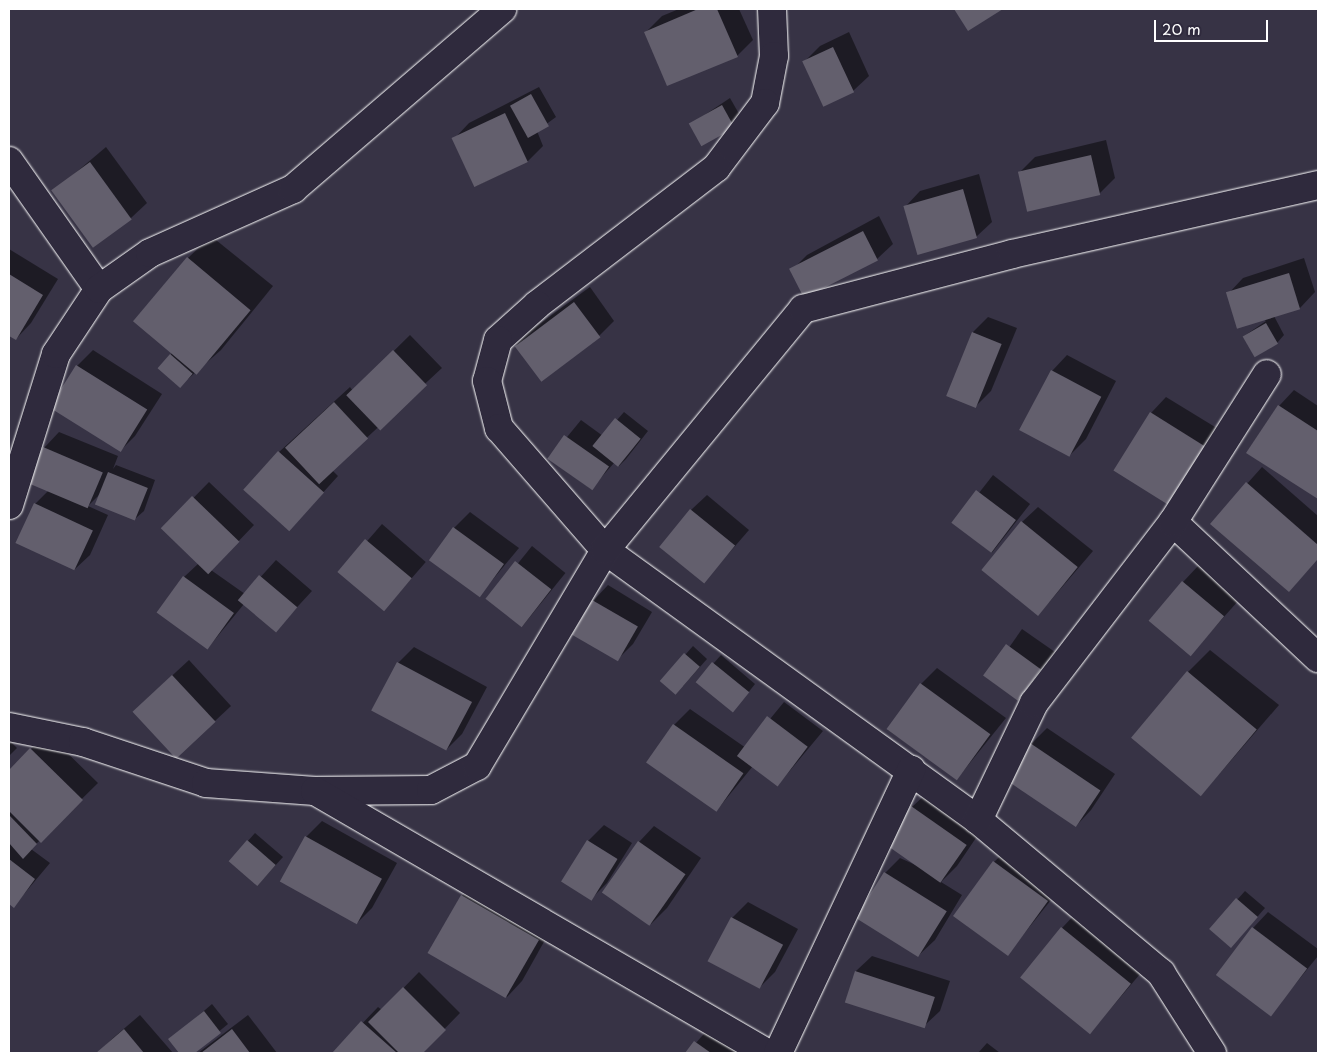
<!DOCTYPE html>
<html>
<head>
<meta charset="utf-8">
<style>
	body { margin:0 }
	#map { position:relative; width:1327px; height:1062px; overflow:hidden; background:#373345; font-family:"Playpen Sans",sans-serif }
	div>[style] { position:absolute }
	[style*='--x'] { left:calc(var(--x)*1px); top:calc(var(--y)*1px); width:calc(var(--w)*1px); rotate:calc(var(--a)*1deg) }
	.shadow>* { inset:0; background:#0007; transform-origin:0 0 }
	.building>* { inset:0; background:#635f6d; transform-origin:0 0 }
	.roads { filter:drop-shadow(0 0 1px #fff) drop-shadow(0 0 1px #fff) }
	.minor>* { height:28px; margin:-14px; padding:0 14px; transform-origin:14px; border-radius:14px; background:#2f2a3d }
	span { translate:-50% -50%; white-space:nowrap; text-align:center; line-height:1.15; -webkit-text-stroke:4px #2f2a3d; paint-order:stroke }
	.frame { position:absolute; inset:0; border:10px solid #fff; pointer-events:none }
	.scale { position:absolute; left:1154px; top:20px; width:114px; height:22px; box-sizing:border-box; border:2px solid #fff; border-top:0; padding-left:6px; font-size:15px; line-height:18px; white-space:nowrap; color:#fff; -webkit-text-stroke:4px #2f2a3d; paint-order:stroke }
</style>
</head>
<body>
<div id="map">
	<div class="shadow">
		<i style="clip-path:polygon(679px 9px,739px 9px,753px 40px,737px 56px,646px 32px,662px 16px)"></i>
		<i style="clip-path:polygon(849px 32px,869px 76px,853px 91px,804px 62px,820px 46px)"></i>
		<i style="clip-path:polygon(539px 87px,556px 117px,537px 131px,543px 146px,528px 161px,476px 186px,454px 139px,469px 123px)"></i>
		<i style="clip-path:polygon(730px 98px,742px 119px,734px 127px,691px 124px)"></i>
		<i style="clip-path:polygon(1106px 140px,1115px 178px,1100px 193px,1020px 172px,1035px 157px)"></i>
		<i style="clip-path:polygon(106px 147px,147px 203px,131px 218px,54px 191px)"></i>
		<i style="clip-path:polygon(979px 174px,992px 222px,976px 237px,905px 207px,920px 191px)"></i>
		<i style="clip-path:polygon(879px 216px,893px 244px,877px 259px,792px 270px,807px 255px)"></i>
		<i style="clip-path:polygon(211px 236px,273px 286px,221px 350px,188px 379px,171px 355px,188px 258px)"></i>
		<i style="clip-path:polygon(9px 249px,58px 279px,31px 323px,16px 339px,9px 334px)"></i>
		<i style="clip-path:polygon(1304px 258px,1315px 292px,1300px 308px,1274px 316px,1284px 335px,1277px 343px,1244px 336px,1266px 321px,1228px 294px,1243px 278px)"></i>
		<i style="clip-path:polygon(590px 287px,614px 321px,599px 336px,516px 345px,531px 330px)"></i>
		<i style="clip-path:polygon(988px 317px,1017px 328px,991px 391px,975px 407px,973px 332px)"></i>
		<i style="clip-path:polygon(410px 335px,442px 368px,332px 470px,338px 476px,290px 529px,279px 452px,350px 387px,353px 391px)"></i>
		<i style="clip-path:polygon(93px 350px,162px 394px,135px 436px,120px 451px,77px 366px)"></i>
		<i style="clip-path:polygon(1067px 355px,1116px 381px,1086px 439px,1070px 455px,1052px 371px)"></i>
		<i style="clip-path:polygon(1294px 390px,1318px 406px,1318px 498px,1248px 453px,1279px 406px)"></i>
		<i style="clip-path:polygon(1166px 397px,1220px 430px,1185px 488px,1151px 413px)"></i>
		<i style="clip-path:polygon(624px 412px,648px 431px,626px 459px,619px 466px,614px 463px,591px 489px,549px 459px,581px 420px,603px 436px)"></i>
		<i style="clip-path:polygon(59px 432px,118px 456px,113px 469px,116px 465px,155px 480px,144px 511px,136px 518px,102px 492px,88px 506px,108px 515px,90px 555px,74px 570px,35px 504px,49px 490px,44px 448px)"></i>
		<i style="clip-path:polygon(1262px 467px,1318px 516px,1318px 559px,1289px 591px,1212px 523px)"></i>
		<i style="left:993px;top:475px;width:47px;height:62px;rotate:38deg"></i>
		<i style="clip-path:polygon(209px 482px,254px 525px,211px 570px,245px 594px,276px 560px,312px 591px,276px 630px,244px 604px,208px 648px,184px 577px,199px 563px,163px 529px)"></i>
		<i style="clip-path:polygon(707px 495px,749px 530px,704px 582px,691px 510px)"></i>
		<i style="clip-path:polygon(1038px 507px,1093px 551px,1039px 614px,1022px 522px)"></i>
		<i style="clip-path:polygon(470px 512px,519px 548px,480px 595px,454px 528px)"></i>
		<i style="left:382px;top:524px;width:58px;height:64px;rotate:41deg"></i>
		<i style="left:532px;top:546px;width:43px;height:69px;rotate:39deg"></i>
		<i style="clip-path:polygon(1198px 566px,1239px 600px,1190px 655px,1183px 582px)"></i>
		<i style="clip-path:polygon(608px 585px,652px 612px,633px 644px,617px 660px,593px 601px)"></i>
		<i style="left:1022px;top:629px;width:42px;height:60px;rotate:35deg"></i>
		<i style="clip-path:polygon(693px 646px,707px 659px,683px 686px,662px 681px)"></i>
		<i style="clip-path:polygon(414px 647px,487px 687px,462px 734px,446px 750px,398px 663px)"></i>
		<i style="clip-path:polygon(1210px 650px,1279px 705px,1202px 794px,1188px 672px)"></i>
		<i style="clip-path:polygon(721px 655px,755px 684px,740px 703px,697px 682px)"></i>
		<i style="clip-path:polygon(189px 660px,231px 706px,215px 721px,150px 696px)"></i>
		<i style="clip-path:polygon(937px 668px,1006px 718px,957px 779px,888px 730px,921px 684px)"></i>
		<i style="clip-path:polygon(784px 702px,823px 731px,778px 785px,753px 766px,717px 810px,648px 762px,674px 725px,690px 709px,746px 748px)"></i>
		<i style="clip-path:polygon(1047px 728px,1115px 774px,1091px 810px,1076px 826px,1008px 780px,1031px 744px)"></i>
		<i style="clip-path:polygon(47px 733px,98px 783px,31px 849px,50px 863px,14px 906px,9px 903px,9px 771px)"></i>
		<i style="clip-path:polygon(9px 740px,17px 748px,9px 756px)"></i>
		<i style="clip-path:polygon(928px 792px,982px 829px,957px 866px,941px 882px,962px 895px,935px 940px,919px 955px,885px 873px,900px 858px,920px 867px,912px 807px)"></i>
		<i style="clip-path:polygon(322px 821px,397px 863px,372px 908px,356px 924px,306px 837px)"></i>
		<i style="clip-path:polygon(604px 825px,632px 843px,607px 883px,591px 899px,588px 841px)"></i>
		<i style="clip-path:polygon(654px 826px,701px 858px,667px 908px,651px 924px,639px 842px)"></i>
		<i style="clip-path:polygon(255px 833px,283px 857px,264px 878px,230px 861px)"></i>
		<i style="clip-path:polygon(1010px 847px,1063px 885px,1007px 955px,994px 862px)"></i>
		<i style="clip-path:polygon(477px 880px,554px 924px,522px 981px,507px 997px,462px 896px)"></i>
		<i style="clip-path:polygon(1245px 891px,1265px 908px,1238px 939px,1211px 929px)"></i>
		<i style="clip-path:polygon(748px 902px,798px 929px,775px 972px,759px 988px,709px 961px,732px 918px)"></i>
		<i style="clip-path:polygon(1077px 912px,1146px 967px,1090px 1033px,1062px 928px)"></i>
		<i style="clip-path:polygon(1268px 912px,1318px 949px,1318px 956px,1271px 1014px,1253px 928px)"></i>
		<i style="clip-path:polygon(872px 956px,950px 981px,940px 1011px,924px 1026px,846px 1001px,856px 971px)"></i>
		<i style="clip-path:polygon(419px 972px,460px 1013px,421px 1053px,334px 1053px,378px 1007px,382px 1010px)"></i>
		<i style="clip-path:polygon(212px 1004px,228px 1024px,193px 1053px,180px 1053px,170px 1040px)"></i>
		<i style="clip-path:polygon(140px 1015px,173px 1053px,98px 1053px,113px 1038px)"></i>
		<i style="clip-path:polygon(248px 1015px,277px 1053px,198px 1053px)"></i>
		<i style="clip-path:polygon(710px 1027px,749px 1053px,687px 1053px)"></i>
		<i style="clip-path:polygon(987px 1043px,1000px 1053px,978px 1053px)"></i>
	</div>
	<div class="building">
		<i style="clip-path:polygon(698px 9px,717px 9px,738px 57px,667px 86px,644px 32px)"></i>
		<i style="clip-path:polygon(954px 9px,1003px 9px,968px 31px)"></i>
		<i style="left:833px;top:47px;width:50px;height:34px;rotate:65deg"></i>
		<i style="left:531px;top:94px;width:37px;height:24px;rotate:61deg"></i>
		<i style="left:722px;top:105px;width:26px;height:38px;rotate:61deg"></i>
		<i style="left:505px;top:113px;width:54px;height:59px;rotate:65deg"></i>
		<i style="left:1091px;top:155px;width:41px;height:75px;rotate:77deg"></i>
		<i style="left:90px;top:162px;width:71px;height:48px;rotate:54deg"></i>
		<i style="left:963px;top:189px;width:51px;height:62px;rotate:74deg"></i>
		<i style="left:863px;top:231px;width:33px;height:83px;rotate:63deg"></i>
		<i style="left:187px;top:257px;width:83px;height:84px;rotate:40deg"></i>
		<i style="left:1289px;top:273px;width:38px;height:66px;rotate:73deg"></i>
		<i style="clip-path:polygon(9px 274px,43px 295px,16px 340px,9px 336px)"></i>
		<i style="left:574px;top:302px;width:44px;height:74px;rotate:53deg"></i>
		<i style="left:1266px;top:323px;width:24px;height:27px;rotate:60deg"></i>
		<i style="left:972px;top:332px;width:32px;height:69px;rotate:22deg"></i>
		<i style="left:393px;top:350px;width:49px;height:65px;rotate:46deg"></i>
		<i style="left:170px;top:354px;width:30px;height:19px;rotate:41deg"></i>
		<i style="left:76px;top:365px;width:84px;height:50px;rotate:32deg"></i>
		<i style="left:1051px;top:370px;width:57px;height:68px;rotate:28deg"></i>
		<i style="left:334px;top:402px;width:50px;height:67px;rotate:47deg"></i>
		<i style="clip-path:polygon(1278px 405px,1318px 431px,1318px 499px,1246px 453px)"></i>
		<i style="left:1150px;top:412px;width:65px;height:69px;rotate:32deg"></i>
		<i style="left:615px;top:418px;width:33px;height:36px;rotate:39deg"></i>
		<i style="left:564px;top:435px;width:55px;height:29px;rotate:35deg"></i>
		<i style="left:43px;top:447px;width:65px;height:39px;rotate:23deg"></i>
		<i style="left:278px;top:451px;width:62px;height:52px;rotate:42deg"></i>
		<i style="left:108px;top:472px;width:43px;height:35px;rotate:22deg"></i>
		<i style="clip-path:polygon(1246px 482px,1318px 545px,1318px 559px,1289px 592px,1210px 524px)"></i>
		<i style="left:976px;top:490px;width:50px;height:41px;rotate:37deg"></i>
		<i style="left:192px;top:496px;width:66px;height:45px;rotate:44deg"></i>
		<i style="left:34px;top:503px;width:65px;height:44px;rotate:25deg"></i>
		<i style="left:690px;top:509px;width:58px;height:49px;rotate:39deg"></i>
		<i style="left:1021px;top:521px;width:73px;height:63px;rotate:39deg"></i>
		<i style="left:453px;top:527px;width:63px;height:41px;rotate:36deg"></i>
		<i style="left:365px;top:539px;width:61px;height:43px;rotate:40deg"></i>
		<i style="left:515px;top:561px;width:46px;height:48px;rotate:38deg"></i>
		<i style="left:259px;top:575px;width:50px;height:33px;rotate:40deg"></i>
		<i style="left:183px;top:576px;width:63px;height:45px;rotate:36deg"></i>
		<i style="left:1182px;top:581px;width:55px;height:52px;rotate:40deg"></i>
		<i style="left:592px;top:600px;width:53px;height:40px;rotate:30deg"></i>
		<i style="left:1006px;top:644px;width:43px;height:39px;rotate:36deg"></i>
		<i style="left:684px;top:653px;width:21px;height:37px;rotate:41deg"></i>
		<i style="left:397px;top:662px;width:85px;height:55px;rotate:28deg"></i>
		<i style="left:712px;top:662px;width:48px;height:26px;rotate:39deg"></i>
		<i style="left:1187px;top:671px;width:91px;height:87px;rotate:40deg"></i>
		<i style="left:172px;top:675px;width:64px;height:54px;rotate:47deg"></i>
		<i style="left:920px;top:683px;width:87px;height:57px;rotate:36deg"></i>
		<i style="left:767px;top:716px;width:51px;height:50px;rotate:37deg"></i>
		<i style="left:673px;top:724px;width:86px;height:47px;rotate:35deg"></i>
		<i style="left:1030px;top:743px;width:85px;height:44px;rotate:34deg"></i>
		<i style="clip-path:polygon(30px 748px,83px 800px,41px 843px,9px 811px,9px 770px)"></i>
		<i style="left:911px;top:806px;width:68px;height:46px;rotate:35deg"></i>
		<i style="clip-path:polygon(9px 815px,37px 844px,23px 859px,9px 843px)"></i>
		<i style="left:305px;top:836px;width:88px;height:52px;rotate:29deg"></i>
		<i style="left:247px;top:840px;width:38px;height:28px;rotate:41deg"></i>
		<i style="left:587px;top:840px;width:36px;height:49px;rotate:32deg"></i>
		<i style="left:638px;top:841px;width:58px;height:63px;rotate:35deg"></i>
		<i style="clip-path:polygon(9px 859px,35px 879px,14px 908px,9px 904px)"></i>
		<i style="left:993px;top:861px;width:68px;height:68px;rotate:36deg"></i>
		<i style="left:884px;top:872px;width:74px;height:54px;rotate:32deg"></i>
		<i style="left:461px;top:895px;width:90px;height:67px;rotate:30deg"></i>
		<i style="left:1236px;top:898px;width:29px;height:41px;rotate:41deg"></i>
		<i style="left:731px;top:917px;width:59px;height:50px;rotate:28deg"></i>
		<i style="left:1061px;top:927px;width:90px;height:65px;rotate:39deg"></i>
		<i style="left:1252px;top:927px;width:69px;height:60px;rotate:37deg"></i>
		<i style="left:855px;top:971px;width:84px;height:33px;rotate:18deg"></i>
		<i style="clip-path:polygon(403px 987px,446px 1030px,423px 1053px,399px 1053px,368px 1022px)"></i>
		<i style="clip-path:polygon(204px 1011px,221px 1033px,195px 1053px,179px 1053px,168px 1039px)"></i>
		<i style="clip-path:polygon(361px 1021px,397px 1053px,332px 1053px)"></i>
		<i style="clip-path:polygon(124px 1029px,144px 1053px,96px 1053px)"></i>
		<i style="clip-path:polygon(232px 1029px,250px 1053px,201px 1053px)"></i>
		<i style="clip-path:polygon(694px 1041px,711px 1053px,685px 1053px)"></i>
	</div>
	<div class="roads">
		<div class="minor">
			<i style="--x:772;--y:9;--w:47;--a:87.6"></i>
			<i style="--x:774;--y:56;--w:48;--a:100.8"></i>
			<i style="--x:765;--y:103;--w:81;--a:127"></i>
			<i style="--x:716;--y:168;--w:225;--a:142.6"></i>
			<i style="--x:537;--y:305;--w:52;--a:138.1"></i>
			<i style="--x:498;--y:340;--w:42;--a:105"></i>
			<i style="--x:487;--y:381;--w:49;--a:75.7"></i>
			<i style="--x:499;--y:428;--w:162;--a:49"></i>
			<i style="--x:605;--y:550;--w:460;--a:35.9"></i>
			<i style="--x:978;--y:820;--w:239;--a:39.9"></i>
			<i style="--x:1161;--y:973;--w:95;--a:57.5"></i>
			<i style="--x:9;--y:161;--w:156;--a:54.9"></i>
			<i style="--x:9;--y:505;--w:158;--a:-72.7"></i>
			<i style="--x:56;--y:354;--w:78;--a:-56.5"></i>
			<i style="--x:99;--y:289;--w:62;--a:-35.2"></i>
			<i style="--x:150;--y:253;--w:157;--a:-24.1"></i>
			<i style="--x:293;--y:189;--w:276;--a:-40.7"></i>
			<i style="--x:1173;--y:522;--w:199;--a:43.2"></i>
			<i style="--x:9;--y:727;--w:76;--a:11.5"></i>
			<i style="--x:83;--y:742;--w:130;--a:18.4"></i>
			<i style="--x:206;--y:783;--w:109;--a:4.2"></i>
			<i style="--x:315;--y:791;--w:116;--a:-0.5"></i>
			<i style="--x:431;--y:790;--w:52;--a:-27.6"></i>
			<i style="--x:477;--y:766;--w:251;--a:-59.3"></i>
			<i style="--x:605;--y:550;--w:312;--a:-50.6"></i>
			<i style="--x:803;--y:309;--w:216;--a:-14.7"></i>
			<i style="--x:1012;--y:254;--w:314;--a:-12.7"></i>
			<i style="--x:315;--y:791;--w:522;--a:30.1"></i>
			<i style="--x:978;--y:820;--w:130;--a:-64.4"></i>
			<i style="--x:1034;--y:703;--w:228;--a:-52.5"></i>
			<i style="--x:1173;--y:522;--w:175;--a:-57.6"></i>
			<i style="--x:778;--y:1053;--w:313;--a:-64.8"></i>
		</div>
	</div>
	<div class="frame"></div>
	<div class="scale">20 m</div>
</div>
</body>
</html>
